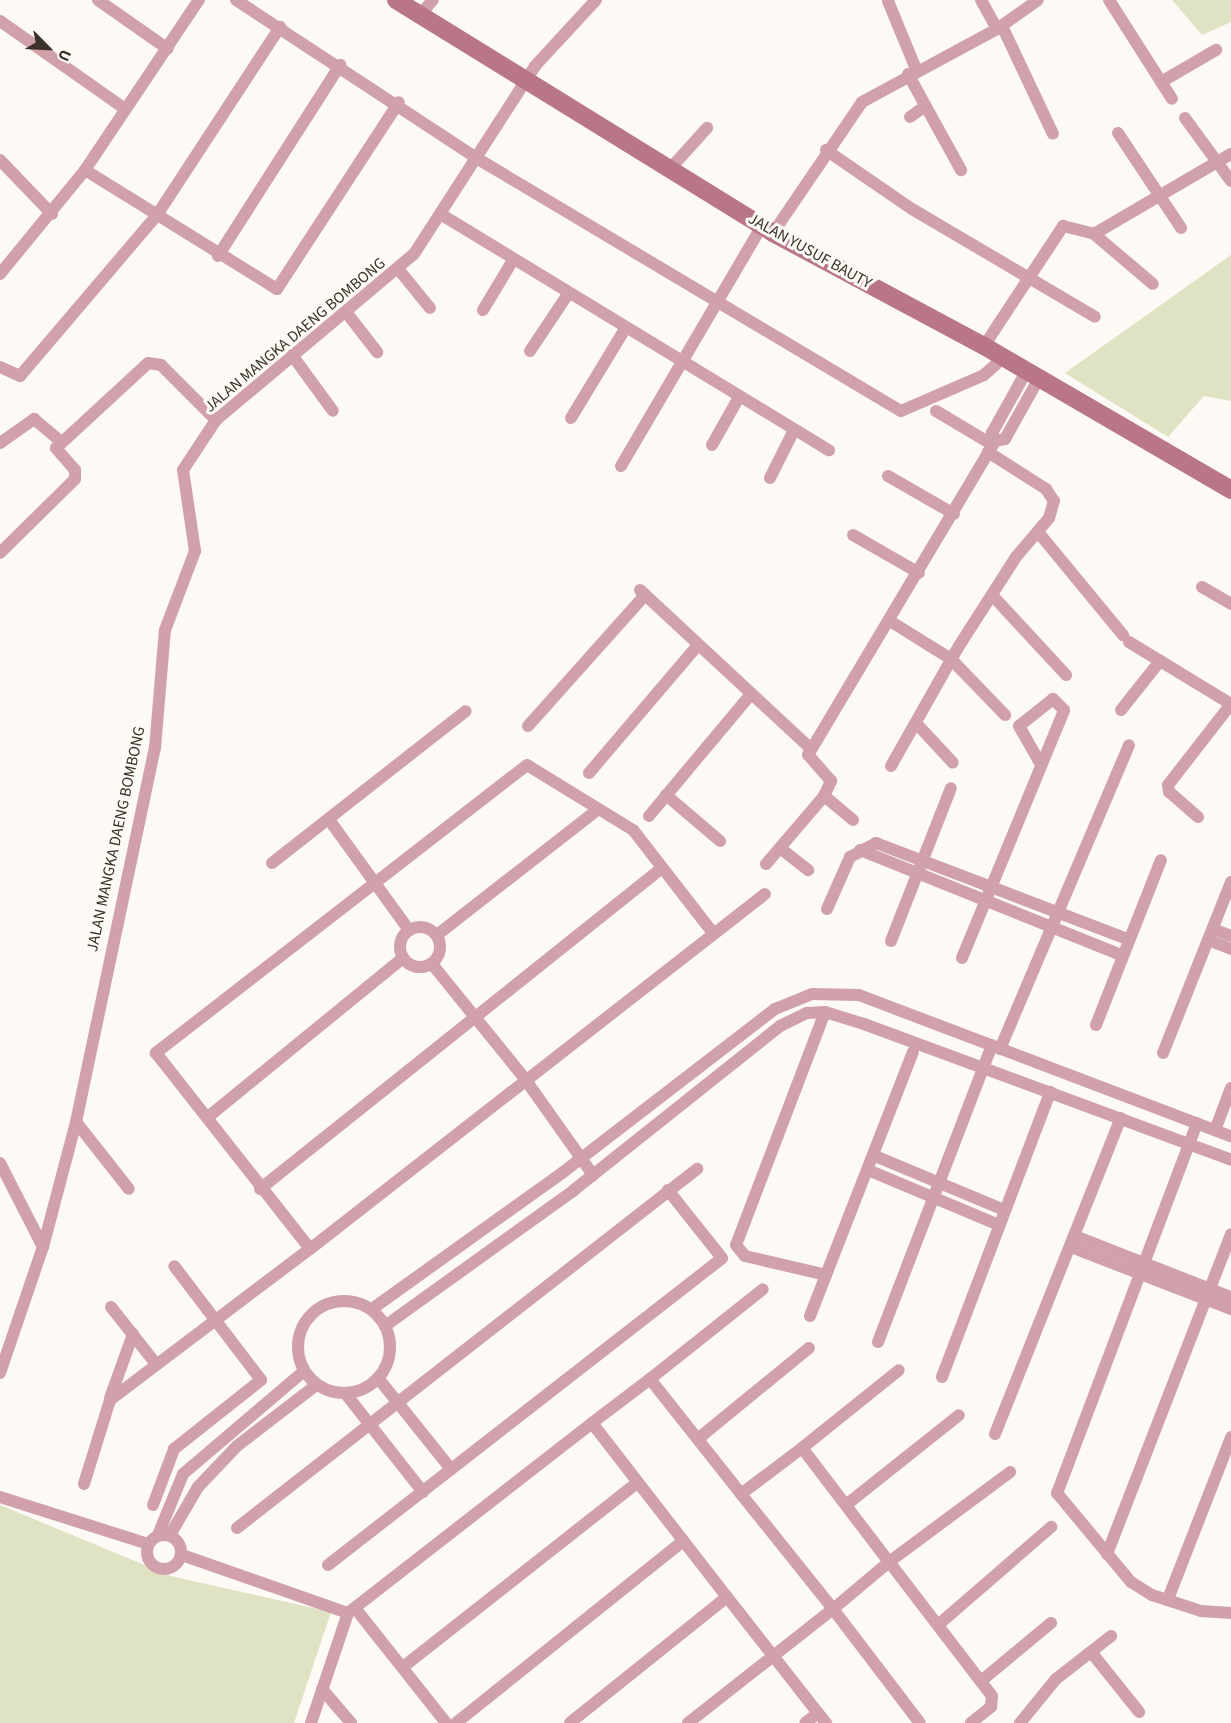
<!DOCTYPE html>
<html>
<head>
<meta charset="utf-8">
<style>
	body { margin:0 }
	#map { position:relative; width:1231px; height:1723px; overflow:hidden; background:#fdf9f5; font-family:"Source Sans 3",sans-serif }
	div>[style] { position:absolute }
	[style*='--x'] { left:calc(var(--x)*1px); top:calc(var(--y)*1px); width:calc(var(--w)*1px); rotate:calc(var(--a)*1deg) }
	.green>* { inset:0; background:#dfe2c3 }
	.street>* { height:12px; margin:-6px; padding:0 6px; transform-origin:6px; border-radius:6px; background:#d1a1ab }
	.street>.ring { margin:-6px; padding:0; box-sizing:content-box; background:none; border:12px solid #d1a1ab; border-radius:50% }
	.secondary>* { height:18px; margin:-9px; padding:0 9px; transform-origin:9px; border-radius:9px; background:#b97686 }
	span { translate:-50% -50%; white-space:nowrap; text-align:center; line-height:1.15; -webkit-text-stroke:6px #fdf9f5; paint-order:stroke }
	.street-label { font-size:16px; color:#3a3129 }
	.north { position:absolute; left:18px; top:18px; width:60px; height:60px; -webkit-text-stroke:4px #fdf9f5; paint-order:stroke; rotate:114deg; font-size:16px; font-weight:700; line-height:24px; text-align:center; color:#3a3129 }
	.north::after { content:''; display:block; margin:auto; width:21px; height:27px; background:#3a3129; clip-path:polygon(50% 0,100% 100%,50% 72%,0 100%) }
</style>
</head>
<body>
<div id="map">
	<div class="green">
		<i style="clip-path:polygon(1172px 0,1231px 0,1231px 22px,1202px 35px)"></i>
		<i style="clip-path:polygon(1231px 255px,1231px 401px,1204px 396px,1168px 437px,1065px 373px)"></i>
		<i style="clip-path:polygon(0 1505px,171px 1576px,331px 1612px,294px 1723px,0 1723px)"></i>
	</div>
	<div class="street">
		<i style="--x:98;--y:0;--w:85;--a:35"></i>
		<i style="--x:236;--y:0;--w:290;--a:33.3"></i>
		<i style="--x:478;--y:159;--w:492;--a:30.8"></i>
		<i style="--x:901;--y:411;--w:90;--a:-23.4"></i>
		<i style="--x:984;--y:375;--w:27;--a:-42"></i>
		<i style="--x:981;--y:0;--w:33;--a:61"></i>
		<i style="--x:1109;--y:0;--w:117;--a:57.5"></i>
		<i style="--x:888;--y:1;--w:74;--a:67.6"></i>
		<i style="--x:419;--y:16;--w:21;--a:-49"></i>
		<i style="--x:0;--y:21;--w:151;--a:35.1"></i>
		<i style="--x:1002;--y:26;--w:119;--a:64.7"></i>
		<i style="--x:908;--y:74;--w:110;--a:61.1"></i>
		<i style="--x:1161;--y:82;--w:64;--a:-30.2"></i>
		<i style="--x:910;--y:117;--w:19;--a:-36"></i>
		<i style="--x:1185;--y:118;--w:78;--a:53.9"></i>
		<i style="--x:1118;--y:133;--w:114;--a:56.4"></i>
		<i style="--x:826;--y:150;--w:104;--a:34.5"></i>
		<i style="--x:912;--y:209;--w:212;--a:30.5"></i>
		<i style="--x:0;--y:160;--w:75;--a:46.1"></i>
		<i style="--x:85;--y:170;--w:226;--a:31.8"></i>
		<i style="--x:277;--y:289;--w:223;--a:-56.9"></i>
		<i style="--x:669;--y:170;--w:57;--a:-47.9"></i>
		<i style="--x:442;--y:215;--w:453;--a:31.3"></i>
		<i style="--x:773;--y:233;--w:158;--a:-55.8"></i>
		<i style="--x:862;--y:102;--w:153;--a:-28.4"></i>
		<i style="--x:997;--y:29;--w:50;--a:-35.3"></i>
		<i style="--x:1094;--y:234;--w:77;--a:40.3"></i>
		<i style="--x:218;--y:256;--w:227;--a:-57.4"></i>
		<i style="--x:399;--y:270;--w:49;--a:50.8"></i>
		<i style="--x:0;--y:274;--w:134;--a:-50.7"></i>
		<i style="--x:85;--y:170;--w:205;--a:-56.2"></i>
		<i style="--x:483;--y:310;--w:58;--a:-59"></i>
		<i style="--x:346;--y:312;--w:51;--a:52.2"></i>
		<i style="--x:984;--y:346;--w:144;--a:-56.6"></i>
		<i style="--x:1063;--y:226;--w:32;--a:14"></i>
		<i style="--x:1094;--y:234;--w:159;--a:-30.3"></i>
		<i style="--x:530;--y:351;--w:69;--a:-56.3"></i>
		<i style="--x:292;--y:355;--w:69;--a:53.8"></i>
		<i style="--x:0;--y:367;--w:22;--a:24"></i>
		<i style="--x:20;--y:376;--w:211;--a:-49.6"></i>
		<i style="--x:157;--y:215;--w:225;--a:-56.8"></i>
		<i style="--x:936;--y:411;--w:66;--a:30.8"></i>
		<i style="--x:571;--y:418;--w:104;--a:-58.8"></i>
		<i style="--x:995;--y:441;--w:9;--a:-111"></i>
		<i style="--x:992;--y:433;--w:70;--a:-60.9"></i>
		<i style="--x:0;--y:443;--w:42;--a:-35.2"></i>
		<i style="--x:34;--y:419;--w:35;--a:40"></i>
		<i style="--x:712;--y:445;--w:55;--a:-60.6"></i>
		<i style="--x:621;--y:466;--w:278;--a:-59.6"></i>
		<i style="--x:888;--y:476;--w:76;--a:29.9"></i>
		<i style="--x:770;--y:478;--w:54;--a:-63.4"></i>
		<i style="--x:1038;--y:532;--w:134;--a:50.5"></i>
		<i style="--x:853;--y:535;--w:76;--a:29.9"></i>
		<i style="--x:0;--y:553;--w:105;--a:-44.6"></i>
		<i style="--x:75;--y:479;--w:9;--a:-90"></i>
		<i style="--x:75;--y:470;--w:29;--a:-131"></i>
		<i style="--x:56;--y:448;--w:125;--a:-42.7"></i>
		<i style="--x:148;--y:363;--w:13;--a:9"></i>
		<i style="--x:161;--y:365;--w:78;--a:45"></i>
		<i style="--x:1202;--y:587;--w:34;--a:30"></i>
		<i style="--x:640;--y:590;--w:233;--a:42.9"></i>
		<i style="--x:992;--y:595;--w:109;--a:47.2"></i>
		<i style="--x:890;--y:621;--w:72;--a:31.9"></i>
		<i style="--x:951;--y:659;--w:78;--a:46"></i>
		<i style="--x:1129;--y:642;--w:119;--a:31.3"></i>
		<i style="--x:1121;--y:710;--w:63;--a:-51.5"></i>
		<i style="--x:916;--y:723;--w:54;--a:47.2"></i>
		<i style="--x:528;--y:726;--w:176;--a:-48.2"></i>
		<i style="--x:891;--y:766;--w:138;--a:-60.5"></i>
		<i style="--x:959;--y:646;--w:106;--a:-57.4"></i>
		<i style="--x:1016;--y:557;--w:51;--a:-49.8"></i>
		<i style="--x:1049;--y:518;--w:18;--a:-74"></i>
		<i style="--x:1054;--y:501;--w:14;--a:-124"></i>
		<i style="--x:1046;--y:489;--w:69;--a:-147.5"></i>
		<i style="--x:589;--y:773;--w:167;--a:-49.6"></i>
		<i style="--x:666;--y:795;--w:71;--a:40.4"></i>
		<i style="--x:649;--y:816;--w:158;--a:-50.1"></i>
		<i style="--x:1198;--y:817;--w:38;--a:-139"></i>
		<i style="--x:1169;--y:792;--w:7;--a:-98"></i>
		<i style="--x:1168;--y:785;--w:103;--a:-52.1"></i>
		<i style="--x:853;--y:820;--w:38;--a:-140"></i>
		<i style="--x:824;--y:796;--w:17;--a:-65"></i>
		<i style="--x:831;--y:781;--w:35;--a:-131"></i>
		<i style="--x:808;--y:755;--w:365;--a:-59.2"></i>
		<i style="--x:995;--y:441;--w:10;--a:-11"></i>
		<i style="--x:1005;--y:439;--w:68;--a:-60.8"></i>
		<i style="--x:330;--y:821;--w:135;--a:54.1"></i>
		<i style="--x:780;--y:848;--w:36;--a:38"></i>
		<i style="--x:860;--y:850;--w:281;--a:21.9"></i>
		<i style="--x:272;--y:863;--w:246;--a:-38.1"></i>
		<i style="--x:766;--y:864;--w:89;--a:-49.5"></i>
		<i style="--x:827;--y:909;--w:57;--a:-66.1"></i>
		<i style="--x:850;--y:857;--w:30;--a:-28"></i>
		<i style="--x:876;--y:843;--w:270;--a:20.9"></i>
		<i class="ring" style="left:400px;top:927px;width:28px;height:28px"></i>
		<i style="--x:1213;--y:929;--w:19;--a:21"></i>
		<i style="--x:713;--y:933;--w:130;--a:-127.8"></i>
		<i style="--x:633;--y:830;--w:124;--a:-148.5"></i>
		<i style="--x:527;--y:765;--w:470;--a:142.2"></i>
		<i style="--x:156;--y:1053;--w:249;--a:51.8"></i>
		<i style="--x:310;--y:1249;--w:577;--a:-37.96"></i>
		<i style="--x:437;--y:935;--w:204;--a:-38"></i>
		<i style="--x:1208;--y:940;--w:25;--a:21"></i>
		<i style="--x:891;--y:941;--w:164;--a:-68.6"></i>
		<i style="--x:962;--y:958;--w:268;--a:-67.6"></i>
		<i style="--x:1064;--y:710;--w:16;--a:-135"></i>
		<i style="--x:1053;--y:699;--w:43;--a:141.5"></i>
		<i style="--x:1019;--y:726;--w:43;--a:60.4"></i>
		<i style="--x:432;--y:964;--w:148;--a:51"></i>
		<i style="--x:525;--y:1079;--w:118;--a:54.7"></i>
		<i style="--x:825;--y:1012;--w:249;--a:110.9"></i>
		<i style="--x:736;--y:1245;--w:14;--a:51"></i>
		<i style="--x:745;--y:1256;--w:83;--a:13.2"></i>
		<i style="--x:1096;--y:1025;--w:177;--a:-68.5"></i>
		<i style="--x:1000;--y:1049;--w:330;--a:-67"></i>
		<i style="--x:1163;--y:1053;--w:184;--a:-68.3"></i>
		<i style="--x:208;--y:1117;--w:252;--a:-39.2"></i>
		<i style="--x:76;--y:1122;--w:85;--a:51.7"></i>
		<i style="--x:1197;--y:1123;--w:396;--a:110.7"></i>
		<i style="--x:1057;--y:1493;--w:116;--a:50.3"></i>
		<i style="--x:1131;--y:1582;--w:25;--a:32"></i>
		<i style="--x:1152;--y:1595;--w:52;--a:18.1"></i>
		<i style="--x:1201;--y:1611;--w:30;--a:4"></i>
		<i style="--x:1215;--y:1130;--w:45;--a:-69.1"></i>
		<i style="--x:875;--y:1156;--w:140;--a:22.7"></i>
		<i style="--x:0;--y:1163;--w:94;--a:62.9"></i>
		<i style="--x:868;--y:1170;--w:142;--a:22.8"></i>
		<i style="--x:260;--y:1189;--w:514;--a:-38.61"></i>
		<i style="--x:1075;--y:1236;--w:168;--a:21.4"></i>
		<i style="--x:1071;--y:1247;--w:172;--a:21.2"></i>
		<i class="ring" style="left:298px;top:1301px;width:80px;height:80px"></i>
		<i style="--x:111;--y:1307;--w:73;--a:51.7"></i>
		<i style="--x:372;--y:1309;--w:234;--a:-35.6"></i>
		<i style="--x:562;--y:1173;--w:269;--a:-37.6"></i>
		<i style="--x:775;--y:1009;--w:40;--a:-22"></i>
		<i style="--x:812;--y:994;--w:47;--a:1.2"></i>
		<i style="--x:859;--y:995;--w:398;--a:20.8"></i>
		<i style="--x:810;--y:1316;--w:283;--a:-68.7"></i>
		<i style="--x:385;--y:1326;--w:233;--a:-35.7"></i>
		<i style="--x:574;--y:1190;--w:263;--a:-38.5"></i>
		<i style="--x:780;--y:1026;--w:30;--a:-26"></i>
		<i style="--x:807;--y:1013;--w:18;--a:-3"></i>
		<i style="--x:825;--y:1012;--w:41;--a:17.1"></i>
		<i style="--x:864;--y:1024;--w:391;--a:20.3"></i>
		<i style="--x:878;--y:1342;--w:318;--a:-69"></i>
		<i style="--x:0;--y:1373;--w:133;--a:-71.2"></i>
		<i style="--x:43;--y:1247;--w:129;--a:-75.2"></i>
		<i style="--x:76;--y:1122;--w:382;--a:-78.1"></i>
		<i style="--x:155;--y:748;--w:118;--a:-85.2"></i>
		<i style="--x:165;--y:630;--w:85;--a:-69.2"></i>
		<i style="--x:195;--y:551;--w:82;--a:-98.4"></i>
		<i style="--x:183;--y:470;--w:60;--a:-56.6"></i>
		<i style="--x:216;--y:420;--w:258;--a:-40"></i>
		<i style="--x:414;--y:254;--w:224;--a:-57.2"></i>
		<i style="--x:535;--y:66;--w:90;--a:-47.3"></i>
		<i style="--x:942;--y:1377;--w:305;--a:-69.2"></i>
		<i style="--x:378;--y:1378;--w:117;--a:51.3"></i>
		<i style="--x:650;--y:1379;--w:144;--a:-38.5"></i>
		<i style="--x:345;--y:1393;--w:126;--a:51.8"></i>
		<i style="--x:110;--y:1398;--w:68;--a:-70.2"></i>
		<i style="--x:592;--y:1423;--w:73;--a:-37.2"></i>
		<i style="--x:650;--y:1379;--w:147;--a:51.6"></i>
		<i style="--x:995;--y:1434;--w:340;--a:-68.3"></i>
		<i style="--x:699;--y:1438;--w:142;--a:-39.3"></i>
		<i style="--x:802;--y:1448;--w:124;--a:-38.8"></i>
		<i style="--x:84;--y:1484;--w:88;--a:-72.8"></i>
		<i style="--x:110;--y:1400;--w:251;--a:-37.1"></i>
		<i style="--x:0;--y:1497;--w:155;--a:17.6"></i>
		<i style="--x:153;--y:1505;--w:60;--a:-69.4"></i>
		<i style="--x:174;--y:1449;--w:111;--a:-38.4"></i>
		<i style="--x:261;--y:1380;--w:143;--a:-127.3"></i>
		<i style="--x:846;--y:1505;--w:144;--a:-38.5"></i>
		<i style="--x:237;--y:1528;--w:584;--a:-37.97"></i>
		<i class="ring" style="left:147px;top:1535px;width:22px;height:22px"></i>
		<i style="--x:158;--y:1535;--w:66;--a:-67.7"></i>
		<i style="--x:183;--y:1474;--w:157;--a:-40.4"></i>
		<i style="--x:170;--y:1535;--w:56;--a:-59.7"></i>
		<i style="--x:198;--y:1487;--w:57;--a:-46.4"></i>
		<i style="--x:237;--y:1446;--w:98;--a:-37.6"></i>
		<i style="--x:1107;--y:1554;--w:343;--a:-68.8"></i>
		<i style="--x:182;--y:1555;--w:176;--a:19.3"></i>
		<i style="--x:348;--y:1613;--w:116;--a:108.6"></i>
		<i style="--x:328;--y:1565;--w:499;--a:-37.9"></i>
		<i style="--x:722;--y:1258;--w:87;--a:-128.5"></i>
		<i style="--x:727;--y:1597;--w:147;--a:51.9"></i>
		<i style="--x:818;--y:1713;--w:16;--a:142"></i>
		<i style="--x:1168;--y:1599;--w:174;--a:-68.7"></i>
		<i style="--x:355;--y:1608;--w:147;--a:51.6"></i>
		<i style="--x:348;--y:1613;--w:309;--a:-37.9"></i>
		<i style="--x:592;--y:1423;--w:220;--a:52.2"></i>
		<i style="--x:727;--y:1597;--w:201;--a:141.3"></i>
		<i style="--x:938;--y:1625;--w:150;--a:-40.9"></i>
		<i style="--x:1091;--y:1652;--w:77;--a:51.3"></i>
		<i style="--x:403;--y:1667;--w:298;--a:-38.2"></i>
		<i style="--x:981;--y:1681;--w:91;--a:-39.6"></i>
		<i style="--x:322;--y:1689;--w:45;--a:49.5"></i>
		<i style="--x:818;--y:1713;--w:13;--a:51"></i>
		<i style="--x:456;--y:1723;--w:291;--a:-38.7"></i>
		<i style="--x:688;--y:1723;--w:184;--a:-38.2"></i>
		<i style="--x:833;--y:1609;--w:73;--a:-40"></i>
		<i style="--x:889;--y:1562;--w:143;--a:-127.3"></i>
		<i style="--x:802;--y:1448;--w:76;--a:143"></i>
		<i style="--x:741;--y:1494;--w:147;--a:51.3"></i>
		<i style="--x:833;--y:1609;--w:143;--a:52.7"></i>
		<i style="--x:971;--y:1723;--w:26;--a:-39"></i>
		<i style="--x:991;--y:1707;--w:11;--a:-85"></i>
		<i style="--x:992;--y:1696;--w:169;--a:-127.5"></i>
		<i style="--x:889;--y:1562;--w:151;--a:-36.6"></i>
		<i style="--x:1020;--y:1723;--w:57;--a:-50.7"></i>
		<i style="--x:1056;--y:1679;--w:70;--a:-38"></i>
	</div>
	<div class="secondary">
		<i style="--x:396;--y:0;--w:443;--a:31.7"></i>
		<i style="--x:773;--y:233;--w:239;--a:28.2"></i>
		<i style="--x:984;--y:346;--w:286;--a:30.2"></i>
	</div>
	<div class="street-label">
		<span style="left:810px;top:251px;rotate:29deg">JALAN YUSUF BAUTY</span>
		<span style="left:295px;top:335px;rotate:-40deg">JALAN MANGKA DAENG BOMBONG</span>
		<span style="left:116px;top:839px;rotate:-78deg">JALAN MANGKA DAENG BOMBONG</span>
	</div>
	<div class="north">U</div>
</div>
</body>
</html>
